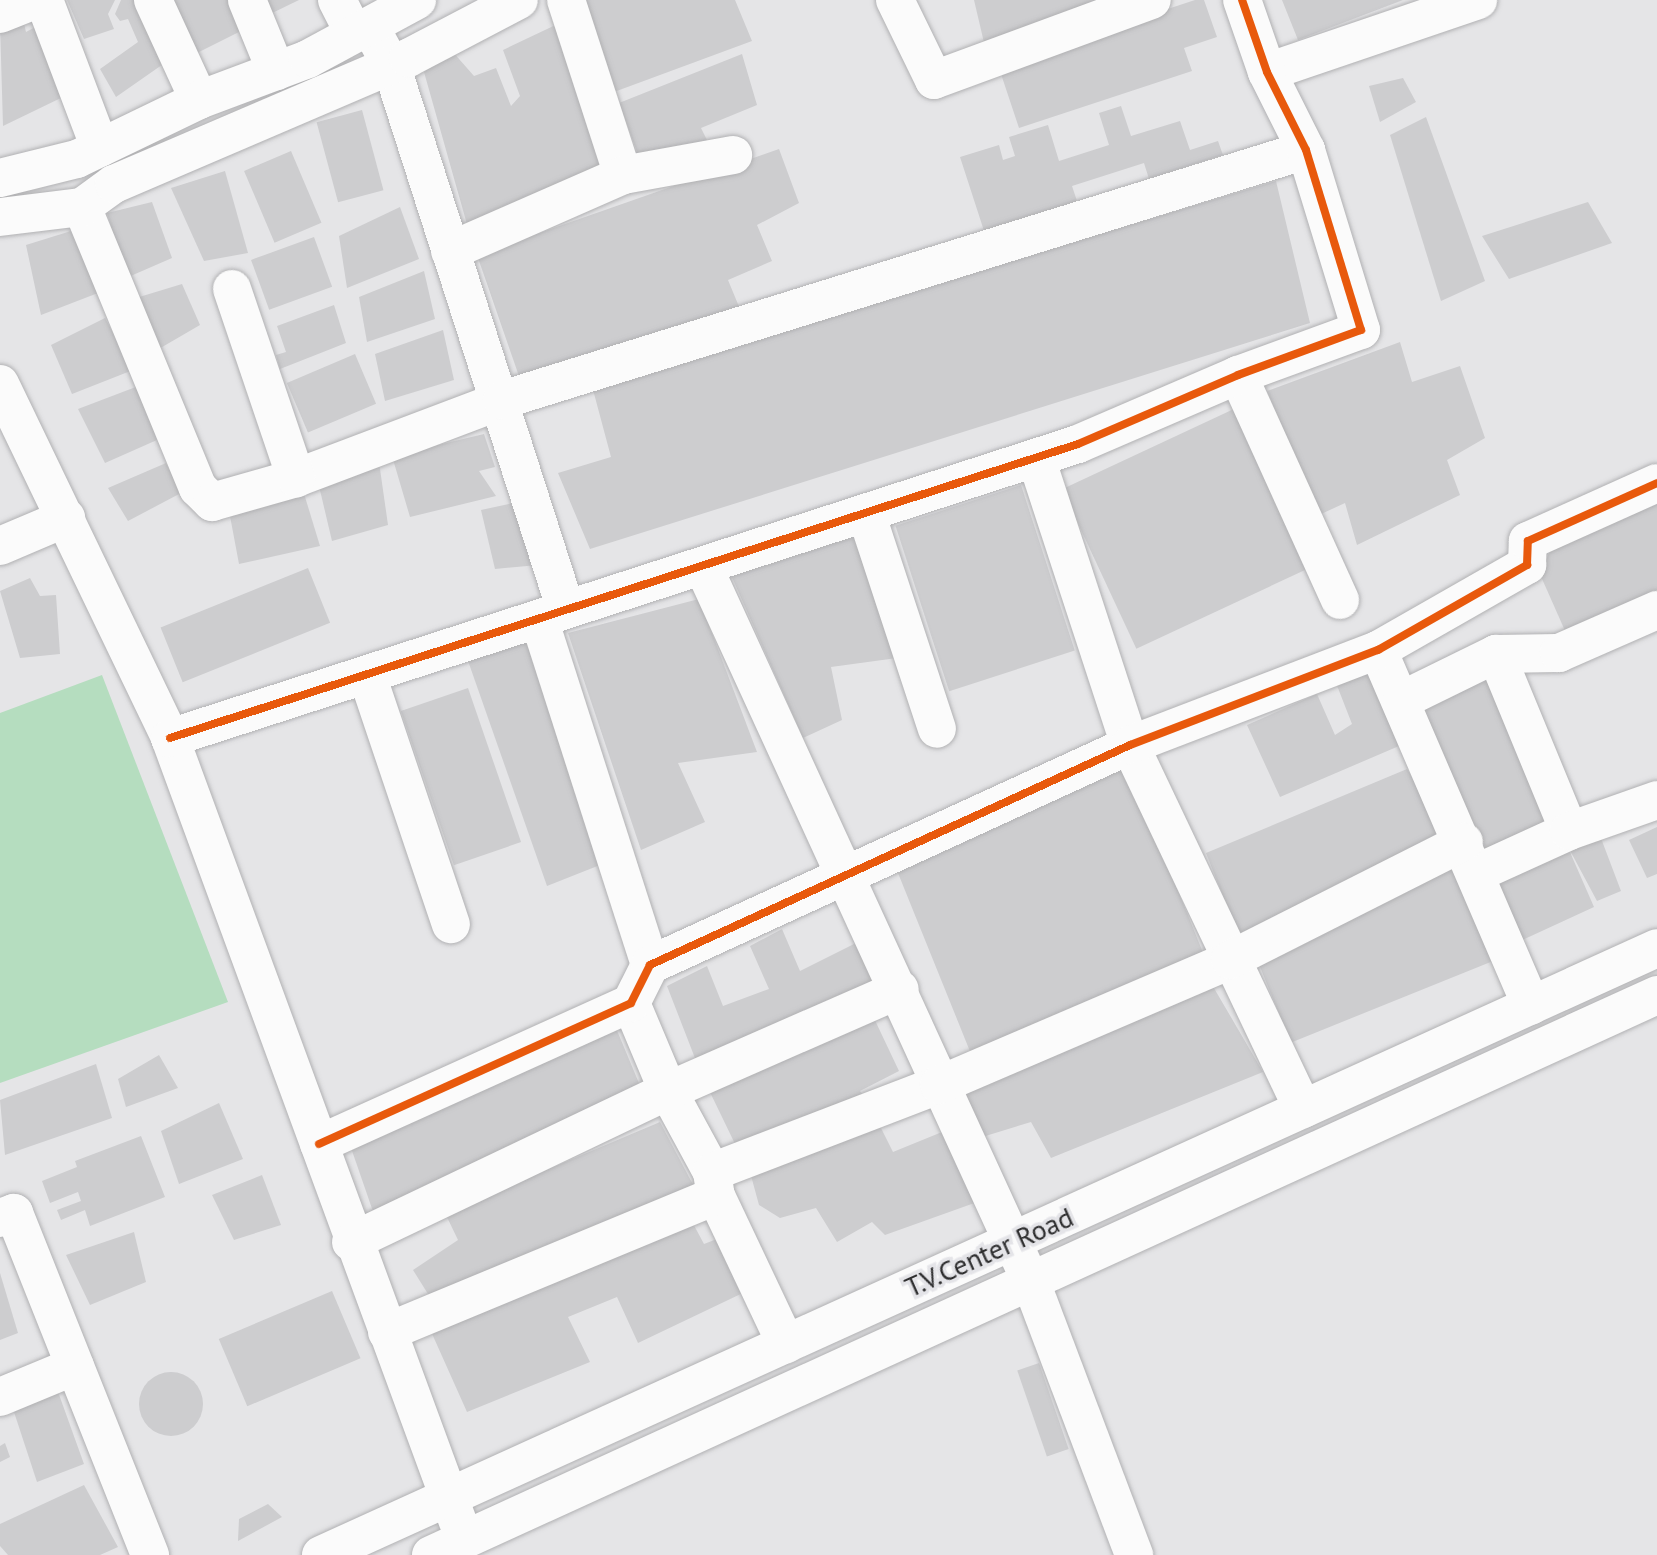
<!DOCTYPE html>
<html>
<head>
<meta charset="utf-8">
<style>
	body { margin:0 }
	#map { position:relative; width:1657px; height:1555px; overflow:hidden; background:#e5e5e7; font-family:"PT Sans",sans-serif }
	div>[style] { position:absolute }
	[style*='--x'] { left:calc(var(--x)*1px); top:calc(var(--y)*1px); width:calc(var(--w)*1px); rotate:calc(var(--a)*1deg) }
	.green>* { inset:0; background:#b5ddbf }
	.building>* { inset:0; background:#cdcdcf; transform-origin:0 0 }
	.round { border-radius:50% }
	.roads { filter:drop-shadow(0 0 2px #b1b1b3) drop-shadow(0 0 2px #b1b1b3) }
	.minor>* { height:38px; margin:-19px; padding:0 19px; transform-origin:19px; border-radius:19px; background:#fbfbfb }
	.cycleway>* { height:8px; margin:-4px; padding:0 4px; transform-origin:4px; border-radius:4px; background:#e8590c }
	span { translate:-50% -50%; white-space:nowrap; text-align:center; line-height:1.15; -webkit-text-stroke:7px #e4e4e8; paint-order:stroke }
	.street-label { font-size:28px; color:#2e2e2f }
</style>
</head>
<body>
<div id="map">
	<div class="green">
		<i style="clip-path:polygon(102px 675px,228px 1002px,0 1083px,0 713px)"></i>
	</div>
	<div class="building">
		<i style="clip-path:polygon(67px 0,115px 0,108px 14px,114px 29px,84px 39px)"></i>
		<i style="clip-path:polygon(121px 0,144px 0,169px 60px,116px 97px,100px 69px,138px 42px,128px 19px,120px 21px,115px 14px)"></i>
		<i style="clip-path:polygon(164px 0,234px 0,249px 27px,189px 57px)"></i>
		<i style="clip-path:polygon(256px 0,299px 0,264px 17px)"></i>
		<i style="clip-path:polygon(585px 0,735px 0,752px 41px,614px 92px)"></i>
		<i style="clip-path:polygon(974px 0,1128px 0,986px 51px)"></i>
		<i style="clip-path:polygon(1195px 0,1204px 0,1217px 37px,1184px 48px,1192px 71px,1019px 128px,998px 65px)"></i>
		<i style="clip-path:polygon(1282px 0,1403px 0,1298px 40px)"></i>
		<i style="clip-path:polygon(22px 15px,26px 32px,41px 24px,65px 96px,3px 126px,0 24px)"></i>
		<i style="clip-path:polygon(564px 21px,610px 165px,468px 228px,424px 72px,452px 51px,474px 76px,496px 68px,511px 106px,520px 96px,503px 50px)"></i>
		<i style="clip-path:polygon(742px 54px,757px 105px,701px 128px,709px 144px,640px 160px,619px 103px)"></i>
		<i style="clip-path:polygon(1403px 78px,1416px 102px,1380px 122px,1369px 86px)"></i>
		<i style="clip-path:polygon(1121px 106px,1131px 136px,1180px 121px,1190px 150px,1218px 141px,1223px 155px,1149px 179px,1144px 163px,1072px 186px,1079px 207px,986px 237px,960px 157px,999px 145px,1003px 160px,1015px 156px,1009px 137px,1048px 125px,1059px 161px,1109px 145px,1099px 113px)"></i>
		<i style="left:362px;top:110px;width:83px;height:47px;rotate:75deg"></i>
		<i style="clip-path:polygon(1426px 117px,1485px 281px,1441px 301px,1390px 135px)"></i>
		<i style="clip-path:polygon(779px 149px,799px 203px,757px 225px,772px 261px,728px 280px,740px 309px,521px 382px,477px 255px)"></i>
		<i style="left:291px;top:151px;width:78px;height:51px;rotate:67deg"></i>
		<i style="clip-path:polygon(225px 171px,248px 253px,204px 261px,171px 188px)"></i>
		<i style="clip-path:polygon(1276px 181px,1310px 323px,590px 549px,558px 473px,611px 457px,592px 386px)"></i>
		<i style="clip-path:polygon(152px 202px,172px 258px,126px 278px,107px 213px)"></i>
		<i style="clip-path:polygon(1588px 202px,1612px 243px,1509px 279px,1482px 236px)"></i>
		<i style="clip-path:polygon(400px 207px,419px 259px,347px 288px,339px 236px)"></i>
		<i style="clip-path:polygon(71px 231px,98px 293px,41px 315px,26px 245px)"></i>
		<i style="left:314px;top:237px;width:53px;height:67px;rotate:70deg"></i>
		<i style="clip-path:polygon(424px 271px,435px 319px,367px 342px,359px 297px)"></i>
		<i style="clip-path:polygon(182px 284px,200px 325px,157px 350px,136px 298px)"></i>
		<i style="clip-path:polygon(334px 305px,346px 343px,280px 369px,276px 355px,286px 352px,277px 326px)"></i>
		<i style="clip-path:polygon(105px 318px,133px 370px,72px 394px,51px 345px)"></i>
		<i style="clip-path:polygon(443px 330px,454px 380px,385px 401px,375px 354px)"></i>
		<i style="clip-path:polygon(1400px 342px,1412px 382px,1460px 366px,1485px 438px,1447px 460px,1460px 495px,1357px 545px,1345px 503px,1319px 515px,1267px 391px)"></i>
		<i style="left:355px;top:354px;width:54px;height:74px;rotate:67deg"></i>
		<i style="clip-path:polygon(141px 385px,157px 440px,105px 463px,78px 409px)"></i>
		<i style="left:1236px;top:408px;width:176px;height:192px;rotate:65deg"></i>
		<i style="clip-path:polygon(484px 434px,495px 467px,479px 471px,496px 496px,410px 517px,392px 456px)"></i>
		<i style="clip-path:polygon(379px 462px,388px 525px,332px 541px,319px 486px)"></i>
		<i style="clip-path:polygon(166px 463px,181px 493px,128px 521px,108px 488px)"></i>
		<i style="left:1021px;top:485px;width:174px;height:132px;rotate:72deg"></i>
		<i style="clip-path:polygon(302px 487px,320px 546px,239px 564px,230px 516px)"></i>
		<i style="clip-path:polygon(1657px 497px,1657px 594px,1566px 633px,1539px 572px,1553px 546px)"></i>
		<i style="clip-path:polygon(513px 503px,538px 565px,495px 569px,481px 510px)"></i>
		<i style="clip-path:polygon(853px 536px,897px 658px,831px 667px,842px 720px,803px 738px,731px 575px)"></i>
		<i style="left:308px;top:568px;width:59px;height:159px;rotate:68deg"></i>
		<i style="clip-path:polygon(30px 578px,40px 596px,56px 595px,60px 654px,20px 658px,0 591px)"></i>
		<i style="clip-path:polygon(699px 599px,757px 752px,678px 763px,705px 822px,641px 850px,568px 633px)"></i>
		<i style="clip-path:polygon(536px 633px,605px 863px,547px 886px,467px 658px)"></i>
		<i style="clip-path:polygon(1484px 670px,1553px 825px,1480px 858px,1422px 704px)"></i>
		<i style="clip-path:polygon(1373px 672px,1406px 743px,1280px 797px,1247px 725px,1317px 694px,1335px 735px,1352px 724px,1336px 683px)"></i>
		<i style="left:468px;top:688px;width:163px;height:71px;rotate:71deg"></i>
		<i style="left:1128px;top:767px;width:208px;height:253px;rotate:68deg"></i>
		<i style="clip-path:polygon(1407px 769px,1448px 836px,1238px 934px,1206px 853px)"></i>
		<i style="clip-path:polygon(1657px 827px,1657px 874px,1647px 878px,1629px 840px)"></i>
		<i style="clip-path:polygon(1599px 833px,1621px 891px,1597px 901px,1566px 843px,1594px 907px,1518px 942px,1490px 877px,1566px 843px)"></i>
		<i style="left:1454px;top:857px;width:111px;height:221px;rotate:68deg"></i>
		<i style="clip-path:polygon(782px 929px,800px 971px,860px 941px,882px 983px,700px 1071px,667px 986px,707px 966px,723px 1006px,769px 989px,750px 946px)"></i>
		<i style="clip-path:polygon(1211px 983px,1263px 1072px,1051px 1158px,1031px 1122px,979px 1138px,959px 1093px)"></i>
		<i style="clip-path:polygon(872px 1014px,899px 1071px,860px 1091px,868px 1102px,737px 1148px,707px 1086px)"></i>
		<i style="clip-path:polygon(613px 1021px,641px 1088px,378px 1226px,349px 1142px)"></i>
		<i style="clip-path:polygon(159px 1055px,178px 1088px,126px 1107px,118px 1079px)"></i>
		<i style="clip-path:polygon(96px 1064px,112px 1118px,5px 1155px,0 1100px)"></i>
		<i style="clip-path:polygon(219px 1103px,243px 1159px,179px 1184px,161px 1131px)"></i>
		<i style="clip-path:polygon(877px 1120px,893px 1152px,942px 1132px,980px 1201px,885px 1235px,872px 1222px,837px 1242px,816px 1208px,780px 1218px,759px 1205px,750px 1172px)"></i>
		<i style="clip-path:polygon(660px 1122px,699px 1196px,433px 1302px,413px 1270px,458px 1240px,445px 1213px)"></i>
		<i style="clip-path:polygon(141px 1136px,165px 1197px,90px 1226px,85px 1210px,61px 1220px,57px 1210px,81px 1201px,78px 1192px,50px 1203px,42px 1181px,77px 1167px,75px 1161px)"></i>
		<i style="clip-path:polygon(262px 1175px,281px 1225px,234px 1240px,212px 1195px)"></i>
		<i style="clip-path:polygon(689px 1216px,704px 1244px,722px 1237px,747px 1291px,638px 1343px,617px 1297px,568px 1317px,590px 1362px,467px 1412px,429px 1327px)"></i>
		<i style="clip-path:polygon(134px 1232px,146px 1282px,90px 1305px,66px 1255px)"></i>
		<i style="clip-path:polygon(0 1273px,18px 1333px,0 1340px)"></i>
		<i style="left:332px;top:1291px;width:73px;height:123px;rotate:67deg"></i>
		<i style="left:1039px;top:1363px;width:91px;height:23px;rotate:71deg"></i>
		<i class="round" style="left:139px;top:1372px;width:64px;height:64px"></i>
		<i style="clip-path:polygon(57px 1389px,84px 1464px,37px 1482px,14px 1412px)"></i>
		<i style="clip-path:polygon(5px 1443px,10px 1457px,0 1462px,0 1446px)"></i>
		<i style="clip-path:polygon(84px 1485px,118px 1547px,100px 1555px,8px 1555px,0 1546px,0 1524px)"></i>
		<i style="clip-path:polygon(268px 1504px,282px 1517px,238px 1541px,239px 1519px)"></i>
	</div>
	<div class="roads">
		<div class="minor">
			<i style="--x:44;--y:0;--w:158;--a:69.3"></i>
			<i style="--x:153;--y:0;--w:110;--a:65.3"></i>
			<i style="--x:247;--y:0;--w:77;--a:67.8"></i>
			<i style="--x:337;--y:0;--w:38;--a:63"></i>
			<i style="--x:566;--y:0;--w:184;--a:72"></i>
			<i style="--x:895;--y:0;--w:89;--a:64"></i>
			<i style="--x:934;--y:80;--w:232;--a:-20.2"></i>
			<i style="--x:0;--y:14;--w:38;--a:-22"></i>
			<i style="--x:370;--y:27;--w:43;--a:61.1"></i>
			<i style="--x:391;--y:65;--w:572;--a:72.2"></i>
			<i style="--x:1267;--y:72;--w:223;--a:-18.8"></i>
			<i style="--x:0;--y:178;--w:79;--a:-13.9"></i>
			<i style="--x:77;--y:159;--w:136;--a:-25.8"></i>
			<i style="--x:199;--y:100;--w:116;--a:-20.6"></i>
			<i style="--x:308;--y:59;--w:124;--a:-28.4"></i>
			<i style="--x:82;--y:207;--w:304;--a:67.6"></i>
			<i style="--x:198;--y:488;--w:20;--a:45"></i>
			<i style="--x:212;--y:502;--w:87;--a:-15.9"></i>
			<i style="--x:296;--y:478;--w:220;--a:-20.7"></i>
			<i style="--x:502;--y:400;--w:842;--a:-17.27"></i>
			<i style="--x:0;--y:217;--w:83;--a:-7"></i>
			<i style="--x:82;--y:207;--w:39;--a:-36"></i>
			<i style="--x:114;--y:184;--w:320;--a:-23.2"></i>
			<i style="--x:408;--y:58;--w:125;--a:-27.6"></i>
			<i style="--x:450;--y:251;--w:189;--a:-23.7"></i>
			<i style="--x:623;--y:175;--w:112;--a:-10.3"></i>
			<i style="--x:232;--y:289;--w:200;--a:71.3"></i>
			<i style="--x:1238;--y:375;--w:247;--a:65.6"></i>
			<i style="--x:0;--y:384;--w:393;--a:64.3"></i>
			<i style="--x:170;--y:738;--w:835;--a:69.83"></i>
			<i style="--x:1036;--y:458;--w:302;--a:71.9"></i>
			<i style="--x:1130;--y:745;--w:403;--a:64.6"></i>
			<i style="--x:866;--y:513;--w:227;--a:71.8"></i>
			<i style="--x:0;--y:546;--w:72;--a:-23"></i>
			<i style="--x:703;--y:566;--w:788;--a:65.39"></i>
			<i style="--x:1031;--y:1282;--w:292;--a:69.3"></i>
			<i style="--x:539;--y:619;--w:363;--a:72.2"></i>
			<i style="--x:1378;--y:650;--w:387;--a:66.7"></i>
			<i style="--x:1496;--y:654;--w:191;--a:67.6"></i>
			<i style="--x:367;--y:675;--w:263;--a:71.4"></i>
			<i style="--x:1402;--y:700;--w:105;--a:-26.1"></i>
			<i style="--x:1496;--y:654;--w:63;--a:-0.9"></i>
			<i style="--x:1559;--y:653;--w:107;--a:-23.7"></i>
			<i style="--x:170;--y:738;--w:954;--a:-17.94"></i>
			<i style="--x:1078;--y:444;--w:174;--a:-23.3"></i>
			<i style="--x:1238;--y:375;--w:131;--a:-20.1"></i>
			<i style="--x:1361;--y:330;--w:188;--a:-107"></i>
			<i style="--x:1306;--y:150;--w:87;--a:-116.6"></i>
			<i style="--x:1267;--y:72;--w:76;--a:-109.1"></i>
			<i style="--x:1477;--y:873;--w:101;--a:-24.5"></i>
			<i style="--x:1569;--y:831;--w:93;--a:-19.4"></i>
			<i style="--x:631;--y:1003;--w:95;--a:67.2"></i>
			<i style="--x:668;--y:1091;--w:92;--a:61.5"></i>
			<i style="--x:712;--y:1172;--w:24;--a:81"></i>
			<i style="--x:716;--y:1196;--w:164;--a:64.7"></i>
			<i style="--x:319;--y:1144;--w:342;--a:-24.3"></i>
			<i style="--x:631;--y:1003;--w:42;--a:-63.4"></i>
			<i style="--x:650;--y:965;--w:528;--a:-24.62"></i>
			<i style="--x:1130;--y:745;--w:266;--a:-21"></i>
			<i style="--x:1378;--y:650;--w:172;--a:-29.7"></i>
			<i style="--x:1527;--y:565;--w:24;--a:-88"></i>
			<i style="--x:1528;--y:541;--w:141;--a:-24.2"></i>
			<i style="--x:712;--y:1172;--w:243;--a:-21"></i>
			<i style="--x:939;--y:1085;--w:317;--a:-23.2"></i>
			<i style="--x:1230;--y:960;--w:262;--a:-26.8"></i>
			<i style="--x:0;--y:1218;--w:15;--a:-20"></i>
			<i style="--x:14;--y:1213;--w:368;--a:68.3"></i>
			<i style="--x:351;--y:1242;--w:351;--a:-25.5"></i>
			<i style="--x:668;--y:1091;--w:253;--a:-23.7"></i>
			<i style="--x:387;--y:1332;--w:356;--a:-22.5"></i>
			<i style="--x:0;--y:1397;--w:81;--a:-22.5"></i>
			<i style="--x:321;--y:1555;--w:1467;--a:-24.43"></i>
			<i style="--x:431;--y:1555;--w:1348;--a:-24.55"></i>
		</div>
	</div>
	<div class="cycleway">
		<i style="--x:170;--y:738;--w:954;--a:-17.94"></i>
		<i style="--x:1078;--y:444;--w:174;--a:-23.3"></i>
		<i style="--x:1238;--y:375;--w:131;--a:-20.1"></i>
		<i style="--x:1361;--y:330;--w:188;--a:-107"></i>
		<i style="--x:1306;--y:150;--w:87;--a:-116.6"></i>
		<i style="--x:1267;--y:72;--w:76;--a:-109.1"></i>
		<i style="--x:319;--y:1144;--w:342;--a:-24.3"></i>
		<i style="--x:631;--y:1003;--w:42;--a:-63.4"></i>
		<i style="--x:650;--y:965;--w:528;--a:-24.62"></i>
		<i style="--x:1130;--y:745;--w:266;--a:-21"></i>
		<i style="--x:1378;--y:650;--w:172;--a:-29.7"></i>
		<i style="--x:1527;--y:565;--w:24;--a:-88"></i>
		<i style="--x:1528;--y:541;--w:141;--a:-24.2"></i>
	</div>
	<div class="street-label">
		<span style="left:989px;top:1252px;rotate:-24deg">T.V.Center Road</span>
	</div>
</div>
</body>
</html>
